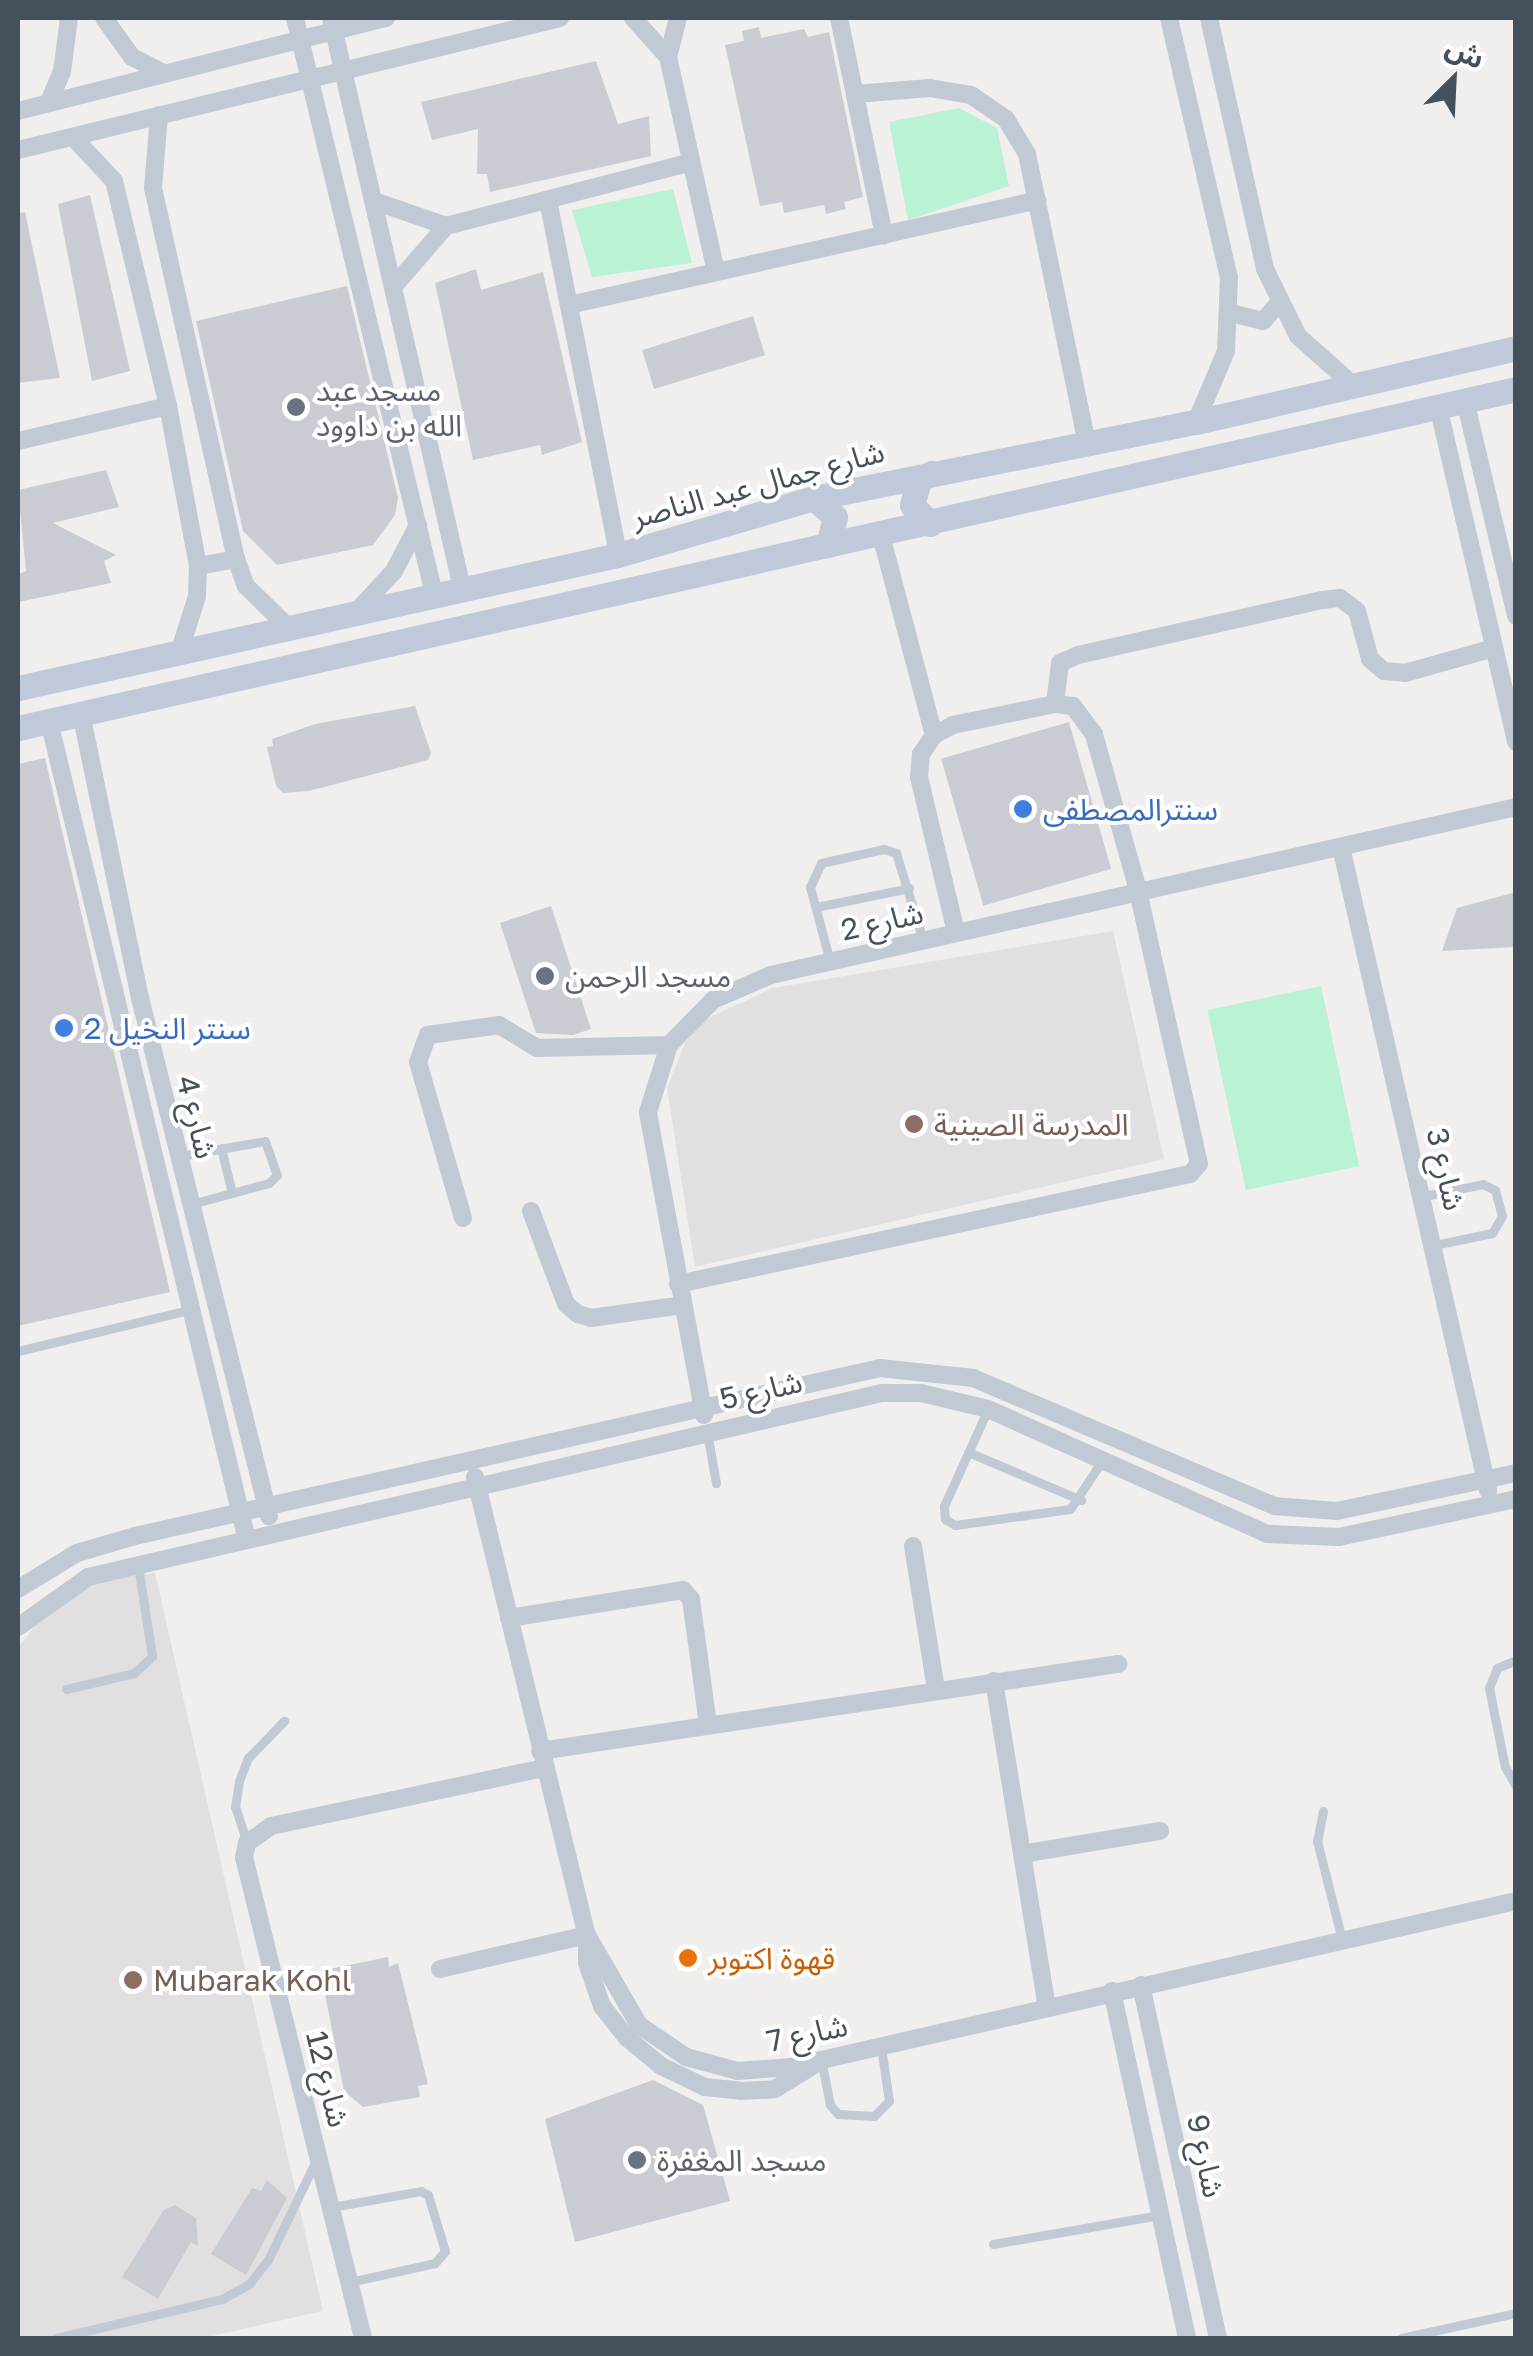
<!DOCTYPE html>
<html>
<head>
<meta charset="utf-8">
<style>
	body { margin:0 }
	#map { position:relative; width:1533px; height:2356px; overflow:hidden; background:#f1eeee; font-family:"Golos Text","Noto Sans Arabic",sans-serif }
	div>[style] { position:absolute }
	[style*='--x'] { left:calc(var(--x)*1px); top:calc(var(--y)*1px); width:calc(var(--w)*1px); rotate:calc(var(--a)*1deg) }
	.education>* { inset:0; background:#e2dfe0 }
	.green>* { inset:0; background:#b9f2d4; transform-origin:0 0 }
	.building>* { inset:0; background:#caccd4; transform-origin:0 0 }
	.lane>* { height:9px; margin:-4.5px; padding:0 4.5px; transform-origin:4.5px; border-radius:4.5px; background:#c1c9d4 }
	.street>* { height:18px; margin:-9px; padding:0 9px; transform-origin:9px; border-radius:9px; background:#c1c9d4 }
	.secondary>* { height:25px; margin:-12.5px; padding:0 12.5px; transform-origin:12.5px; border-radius:12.5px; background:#bfc9d9 }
	.dots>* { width:28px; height:28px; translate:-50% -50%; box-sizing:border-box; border:5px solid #fff; border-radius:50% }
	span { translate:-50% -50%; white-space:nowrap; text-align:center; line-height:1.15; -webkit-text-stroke:8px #fff; paint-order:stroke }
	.worship-label { font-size:30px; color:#5b616d }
	.left { translate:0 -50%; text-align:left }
	.street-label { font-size:30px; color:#45505d }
	.shop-label { font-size:30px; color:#366cbe }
	.education-label { font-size:30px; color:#785e54 }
	.food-label { font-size:30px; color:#c56008 }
	.frame { position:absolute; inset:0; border:20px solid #45505d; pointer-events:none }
	.north { position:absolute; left:1403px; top:30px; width:100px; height:100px; -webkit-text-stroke:8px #fff; paint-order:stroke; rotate:24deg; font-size:28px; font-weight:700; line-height:40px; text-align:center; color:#45505d }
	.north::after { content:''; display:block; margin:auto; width:35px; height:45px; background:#45505d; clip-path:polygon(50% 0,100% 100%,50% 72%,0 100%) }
</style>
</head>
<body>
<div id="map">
	<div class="education">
		<i style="clip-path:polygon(1113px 931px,1164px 1159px,695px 1267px,667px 1088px,685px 1043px,702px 1021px,773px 988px)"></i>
		<i style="clip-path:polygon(155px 1573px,323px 2311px,203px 2338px,18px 2338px,18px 1648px,40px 1619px,99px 1581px)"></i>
	</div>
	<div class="green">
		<i style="clip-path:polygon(959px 108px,997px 128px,1009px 186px,908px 220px,889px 122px)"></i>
		<i style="clip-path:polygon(673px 189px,692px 263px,592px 277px,572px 210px)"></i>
		<i style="left:1321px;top:986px;width:184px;height:116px;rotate:78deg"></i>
	</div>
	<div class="building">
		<i style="clip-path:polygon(759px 27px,761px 38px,804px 29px,808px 37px,829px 32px,863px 197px,844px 202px,846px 209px,826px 214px,824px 205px,784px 213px,782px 202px,760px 206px,725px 45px,744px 41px,742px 31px)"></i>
		<i style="clip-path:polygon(596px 61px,618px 124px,649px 116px,651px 156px,490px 192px,487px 174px,477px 174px,478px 129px,432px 140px,421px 102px)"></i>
		<i style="clip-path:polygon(90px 195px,130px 371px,92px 381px,58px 204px)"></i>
		<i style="clip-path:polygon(25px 212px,60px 378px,18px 383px,18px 213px)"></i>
		<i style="clip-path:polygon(476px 269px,481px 290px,543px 272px,582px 442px,542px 455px,540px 445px,473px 460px,435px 283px)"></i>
		<i style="clip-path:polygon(347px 286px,398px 498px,395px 515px,373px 545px,277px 565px,243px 531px,196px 321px)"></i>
		<i style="left:753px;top:316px;width:41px;height:116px;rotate:73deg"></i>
		<i style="clip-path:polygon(106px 470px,119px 507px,53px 523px,116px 555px,104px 561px,111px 583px,18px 602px,18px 574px,26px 571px,18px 490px)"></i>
		<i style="clip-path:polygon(415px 706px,431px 753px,428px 760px,309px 791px,283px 793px,276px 786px,267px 747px,273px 746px,272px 739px,315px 724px)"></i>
		<i style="left:1069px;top:722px;width:153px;height:133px;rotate:74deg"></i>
		<i style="clip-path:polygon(45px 758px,170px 1292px,18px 1326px,18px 764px)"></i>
		<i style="clip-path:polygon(1516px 892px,1516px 947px,1442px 951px,1457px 908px)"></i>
		<i style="clip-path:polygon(551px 906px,591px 1029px,573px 1035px,536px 1033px,500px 923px)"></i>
		<i style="clip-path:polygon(388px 1957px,389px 1967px,398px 1963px,428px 2084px,418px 2086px,420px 2097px,363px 2107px,344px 2091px,322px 1979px,331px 1977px,330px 1969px)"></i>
		<i style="clip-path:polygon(653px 2080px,703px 2105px,730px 2201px,575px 2242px,545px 2119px)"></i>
		<i style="clip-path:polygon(267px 2180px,287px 2198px,246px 2275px,211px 2254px,252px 2188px,261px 2191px)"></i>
		<i style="clip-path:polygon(175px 2205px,196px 2218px,198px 2246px,191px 2242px,158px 2299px,122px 2277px,164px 2210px)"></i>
	</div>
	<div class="lane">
		<i style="--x:816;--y:907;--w:95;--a:-11.5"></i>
		<i style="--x:830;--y:962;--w:78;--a:-104.9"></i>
		<i style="--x:810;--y:887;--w:26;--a:-65"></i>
		<i style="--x:821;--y:863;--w:65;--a:-12.5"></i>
		<i style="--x:884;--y:849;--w:13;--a:18"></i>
		<i style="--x:896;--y:853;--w:91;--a:72.8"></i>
		<i style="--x:221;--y:1148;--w:46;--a:76.3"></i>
		<i style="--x:180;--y:1156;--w:86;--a:-10"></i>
		<i style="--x:265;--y:1141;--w:36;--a:71"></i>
		<i style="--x:277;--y:1175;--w:11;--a:135"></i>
		<i style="--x:269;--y:1183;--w:81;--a:164.9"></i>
		<i style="--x:1424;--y:1196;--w:60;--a:-11.5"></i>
		<i style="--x:1483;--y:1184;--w:13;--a:27"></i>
		<i style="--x:1495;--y:1190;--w:27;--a:75"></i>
		<i style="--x:1502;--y:1216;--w:20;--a:120"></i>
		<i style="--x:1492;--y:1233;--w:58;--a:168.1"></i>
		<i style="--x:18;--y:1351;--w:176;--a:-13.5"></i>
		<i style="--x:988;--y:1409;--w:107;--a:114.4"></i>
		<i style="--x:944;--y:1506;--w:13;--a:86"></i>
		<i style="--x:945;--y:1519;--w:12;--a:31"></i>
		<i style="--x:955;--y:1525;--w:116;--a:-7.9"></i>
		<i style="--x:1070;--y:1509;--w:58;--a:-56.3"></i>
		<i style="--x:707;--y:1432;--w:52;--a:80"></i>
		<i style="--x:968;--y:1452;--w:123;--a:23"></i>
		<i style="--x:1516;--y:1660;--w:21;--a:157"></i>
		<i style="--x:1497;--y:1668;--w:22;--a:112"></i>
		<i style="--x:1489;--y:1688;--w:81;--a:78.6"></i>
		<i style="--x:1505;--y:1767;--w:22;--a:60"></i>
		<i style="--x:66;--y:1689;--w:70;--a:-13.2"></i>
		<i style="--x:134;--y:1673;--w:25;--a:-43"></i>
		<i style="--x:152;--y:1656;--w:91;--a:-98.8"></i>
		<i style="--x:1323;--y:1811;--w:31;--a:101"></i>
		<i style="--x:1317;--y:1841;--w:102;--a:75.8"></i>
		<i style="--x:247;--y:1843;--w:38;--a:-108"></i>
		<i style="--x:235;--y:1807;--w:26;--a:-81"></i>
		<i style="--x:239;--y:1781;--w:25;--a:-69"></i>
		<i style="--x:248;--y:1758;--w:52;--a:-45.8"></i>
		<i style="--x:821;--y:2059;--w:47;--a:78.9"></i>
		<i style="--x:830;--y:2105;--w:12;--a:48"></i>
		<i style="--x:838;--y:2114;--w:36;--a:3"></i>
		<i style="--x:874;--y:2116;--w:21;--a:-45"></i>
		<i style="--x:889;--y:2101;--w:55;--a:-98.4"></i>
		<i style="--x:332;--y:2207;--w:90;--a:-10.2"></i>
		<i style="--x:421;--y:2191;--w:8;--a:30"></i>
		<i style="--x:428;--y:2195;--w:59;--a:73.1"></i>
		<i style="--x:445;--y:2251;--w:16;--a:130"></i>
		<i style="--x:435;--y:2263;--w:88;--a:167.5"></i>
		<i style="--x:993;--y:2244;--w:169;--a:-9.9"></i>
		<i style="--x:56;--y:2338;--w:171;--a:-13.2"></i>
		<i style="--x:222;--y:2299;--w:31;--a:-29"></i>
		<i style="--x:249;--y:2284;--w:31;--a:-52"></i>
		<i style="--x:268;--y:2260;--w:113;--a:-64.3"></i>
		<i style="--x:1401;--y:2338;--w:118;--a:-12.3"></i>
	</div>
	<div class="street">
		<i style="--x:104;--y:18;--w:48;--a:54.3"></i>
		<i style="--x:132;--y:57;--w:35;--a:27"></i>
		<i style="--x:295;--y:18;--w:593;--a:76.43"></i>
		<i style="--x:331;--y:18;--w:585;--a:77.06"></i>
		<i style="--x:633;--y:18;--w:52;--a:48.1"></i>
		<i style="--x:678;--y:18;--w:40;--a:104.4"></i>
		<i style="--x:668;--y:57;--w:220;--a:77.4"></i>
		<i style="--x:839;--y:18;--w:222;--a:78.3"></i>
		<i style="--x:1169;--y:18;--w:266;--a:77"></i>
		<i style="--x:1229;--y:277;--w:74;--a:92.3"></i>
		<i style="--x:1226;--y:351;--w:77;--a:112.9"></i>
		<i style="--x:1209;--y:18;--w:257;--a:77.4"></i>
		<i style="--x:1265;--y:269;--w:75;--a:63.8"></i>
		<i style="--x:1298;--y:336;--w:74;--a:41.7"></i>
		<i style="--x:855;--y:94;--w:75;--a:-4.6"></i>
		<i style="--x:930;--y:88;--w:42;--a:9.7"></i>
		<i style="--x:971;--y:95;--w:42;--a:34.4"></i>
		<i style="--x:1006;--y:119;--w:41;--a:59"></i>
		<i style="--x:1027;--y:154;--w:297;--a:78.3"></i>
		<i style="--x:49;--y:102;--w:33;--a:-67"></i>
		<i style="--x:62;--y:72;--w:54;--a:-82.6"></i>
		<i style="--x:18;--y:111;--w:380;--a:-14.2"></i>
		<i style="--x:159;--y:115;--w:73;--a:94.7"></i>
		<i style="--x:153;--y:188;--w:380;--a:77.4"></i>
		<i style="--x:236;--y:559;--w:29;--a:70"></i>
		<i style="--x:246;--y:586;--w:57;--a:44.3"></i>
		<i style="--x:73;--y:137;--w:60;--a:47"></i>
		<i style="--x:114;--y:181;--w:231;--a:76.5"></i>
		<i style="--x:168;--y:406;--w:163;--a:79.4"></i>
		<i style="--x:198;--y:566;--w:30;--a:92"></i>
		<i style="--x:197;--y:596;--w:60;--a:107.5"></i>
		<i style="--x:18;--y:150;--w:558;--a:-13.69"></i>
		<i style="--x:548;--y:200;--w:362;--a:78.8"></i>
		<i style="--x:374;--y:201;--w:76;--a:19.1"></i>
		<i style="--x:394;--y:286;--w:79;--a:-49.1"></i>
		<i style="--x:446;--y:226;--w:253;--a:-14.6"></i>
		<i style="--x:569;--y:305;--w:480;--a:-12.6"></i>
		<i style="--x:1231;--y:313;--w:33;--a:14"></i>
		<i style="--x:1263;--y:321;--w:23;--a:-49"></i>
		<i style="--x:1465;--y:400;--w:222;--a:76.7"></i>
		<i style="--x:1438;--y:406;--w:345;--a:76.9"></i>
		<i style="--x:18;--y:441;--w:154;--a:-13.1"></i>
		<i style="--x:881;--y:535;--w:207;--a:75.2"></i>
		<i style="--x:198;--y:566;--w:39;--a:-10"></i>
		<i style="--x:357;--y:611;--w:54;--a:-47.2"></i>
		<i style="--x:394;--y:571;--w:52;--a:-62.4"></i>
		<i style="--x:1055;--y:704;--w:41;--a:-83"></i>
		<i style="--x:1060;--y:663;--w:20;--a:-24"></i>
		<i style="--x:1078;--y:655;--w:251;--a:-12.7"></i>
		<i style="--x:1323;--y:600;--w:17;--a:-7"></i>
		<i style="--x:1340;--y:598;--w:21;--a:37"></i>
		<i style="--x:1357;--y:611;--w:50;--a:74.8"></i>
		<i style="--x:1370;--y:659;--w:18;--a:41"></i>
		<i style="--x:1384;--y:671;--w:21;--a:5"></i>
		<i style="--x:1405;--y:673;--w:92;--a:-15.7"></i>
		<i style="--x:81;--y:713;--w:291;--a:78.3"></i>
		<i style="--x:140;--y:998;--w:534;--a:76.02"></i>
		<i style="--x:49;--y:721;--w:838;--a:76.41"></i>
		<i style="--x:1341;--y:847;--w:660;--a:77.12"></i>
		<i style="--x:531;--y:1211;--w:99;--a:69.4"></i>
		<i style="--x:566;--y:1304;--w:16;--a:40"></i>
		<i style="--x:578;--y:1314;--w:14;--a:17"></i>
		<i style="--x:591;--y:1318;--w:92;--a:-8.1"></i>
		<i style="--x:463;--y:1218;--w:162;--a:-106.1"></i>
		<i style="--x:418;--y:1062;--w:29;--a:-70"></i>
		<i style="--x:428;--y:1035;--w:72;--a:-8"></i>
		<i style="--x:499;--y:1025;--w:44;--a:31.2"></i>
		<i style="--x:537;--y:1048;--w:132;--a:-1.3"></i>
		<i style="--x:678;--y:1284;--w:524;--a:-12.13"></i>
		<i style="--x:1190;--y:1174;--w:13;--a:-48"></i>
		<i style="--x:1199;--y:1164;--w:281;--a:-102.6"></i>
		<i style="--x:1138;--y:890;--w:162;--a:-105.8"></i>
		<i style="--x:1094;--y:734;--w:35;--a:-127"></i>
		<i style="--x:1073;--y:706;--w:18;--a:-174"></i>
		<i style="--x:1055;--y:704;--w:104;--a:168.4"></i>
		<i style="--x:953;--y:725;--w:21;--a:152"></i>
		<i style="--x:934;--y:735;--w:23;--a:124"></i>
		<i style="--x:921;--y:754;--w:23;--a:95"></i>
		<i style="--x:919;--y:777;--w:159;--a:76.6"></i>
		<i style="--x:704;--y:1415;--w:308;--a:-100.5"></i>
		<i style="--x:648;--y:1112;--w:70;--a:-72.6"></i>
		<i style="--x:669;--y:1045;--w:63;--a:-45.6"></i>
		<i style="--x:713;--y:1000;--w:63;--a:-23.3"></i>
		<i style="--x:771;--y:975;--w:764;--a:-12.71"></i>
		<i style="--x:475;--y:1477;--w:471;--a:76.3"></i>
		<i style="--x:587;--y:1935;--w:104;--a:60"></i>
		<i style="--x:639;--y:2025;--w:57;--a:34.2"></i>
		<i style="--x:686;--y:2057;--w:54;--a:15.1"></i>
		<i style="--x:738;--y:2071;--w:53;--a:-4.3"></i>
		<i style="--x:791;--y:2067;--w:744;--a:-12.9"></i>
		<i style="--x:913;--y:1546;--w:145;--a:80.9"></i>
		<i style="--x:18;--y:1589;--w:69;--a:-31.4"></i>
		<i style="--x:77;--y:1553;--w:60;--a:-16.3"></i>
		<i style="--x:135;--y:1536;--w:764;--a:-12.71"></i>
		<i style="--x:880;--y:1368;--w:94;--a:6.1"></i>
		<i style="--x:973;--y:1378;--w:327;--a:23"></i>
		<i style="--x:1274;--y:1506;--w:63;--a:4.5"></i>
		<i style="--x:1337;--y:1511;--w:183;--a:-12"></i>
		<i style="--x:509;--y:1618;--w:176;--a:-9.1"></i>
		<i style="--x:683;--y:1590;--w:12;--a:48"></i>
		<i style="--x:691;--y:1599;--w:126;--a:82.3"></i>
		<i style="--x:18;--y:1627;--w:86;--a:-35.5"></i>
		<i style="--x:88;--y:1577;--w:815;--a:-13.05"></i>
		<i style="--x:882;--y:1393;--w:39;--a:0"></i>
		<i style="--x:921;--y:1393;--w:69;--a:13.4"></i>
		<i style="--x:988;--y:1409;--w:306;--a:24.1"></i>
		<i style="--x:1267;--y:1534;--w:72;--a:2.4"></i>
		<i style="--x:1339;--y:1537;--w:181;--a:-12.1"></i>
		<i style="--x:994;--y:1681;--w:330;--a:80.8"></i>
		<i style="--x:540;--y:1751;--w:585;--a:-8.56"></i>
		<i style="--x:1022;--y:1854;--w:140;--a:-9.5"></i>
		<i style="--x:587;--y:1936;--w:27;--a:90"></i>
		<i style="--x:587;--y:1963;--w:46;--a:70.8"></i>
		<i style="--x:602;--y:2006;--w:39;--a:52"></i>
		<i style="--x:626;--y:2037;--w:45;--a:39.6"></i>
		<i style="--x:661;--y:2066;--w:49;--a:25.5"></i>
		<i style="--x:705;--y:2087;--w:36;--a:6"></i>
		<i style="--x:741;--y:2091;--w:34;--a:-3"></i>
		<i style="--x:775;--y:2089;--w:46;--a:-31.6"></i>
		<i style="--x:440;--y:1969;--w:151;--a:-13"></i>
		<i style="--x:1141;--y:1985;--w:361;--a:77.7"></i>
		<i style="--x:1112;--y:1991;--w:355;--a:77.8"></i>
		<i style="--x:363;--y:2338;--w:495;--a:-103.9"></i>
		<i style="--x:244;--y:1858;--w:15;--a:-79"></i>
		<i style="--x:247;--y:1843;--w:29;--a:-35"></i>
		<i style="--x:271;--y:1826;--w:279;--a:-12"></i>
	</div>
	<div class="secondary">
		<i style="--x:814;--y:498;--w:28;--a:42"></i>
		<i style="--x:835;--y:517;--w:29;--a:104"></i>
		<i style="--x:930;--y:524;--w:26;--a:-133"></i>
		<i style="--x:912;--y:505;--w:26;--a:-74"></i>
		<i style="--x:919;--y:480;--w:14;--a:-30"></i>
		<i style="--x:18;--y:688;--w:615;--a:-12.5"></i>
		<i style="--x:618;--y:555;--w:204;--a:-16.2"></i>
		<i style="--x:814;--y:498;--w:389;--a:-11.3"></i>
		<i style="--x:1196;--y:422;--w:328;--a:-13"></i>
		<i style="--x:18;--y:728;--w:1536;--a:-12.75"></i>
	</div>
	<div class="dots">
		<i style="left:296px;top:407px;background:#6b7280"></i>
		<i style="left:1023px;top:809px;background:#3f7fe0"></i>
		<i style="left:545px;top:976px;background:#6b7280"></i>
		<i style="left:64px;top:1028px;background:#3f7fe0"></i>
		<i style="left:914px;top:1124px;background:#8d6e63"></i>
		<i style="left:688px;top:1958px;background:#e8710a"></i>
		<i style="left:133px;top:1980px;background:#8d6e63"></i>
		<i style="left:637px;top:2160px;background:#6b7280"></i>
	</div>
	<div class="worship-label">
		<span class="left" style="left:316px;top:407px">مسجد عبد<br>الله بن داوود</span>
		<span class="left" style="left:565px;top:976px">مسجد الرحمن</span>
		<span class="left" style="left:657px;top:2160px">مسجد المغفرة</span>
	</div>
	<div class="street-label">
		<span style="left:758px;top:484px;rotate:-15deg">شارع جمال عبد الناصر</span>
		<span style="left:882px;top:921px;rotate:-13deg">شارع 2</span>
		<span style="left:197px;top:1117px;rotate:76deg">شارع 4</span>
		<span style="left:1446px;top:1169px;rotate:77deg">شارع 3</span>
		<span style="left:761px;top:1390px;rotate:-13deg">شارع 5</span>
		<span style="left:807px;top:2033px;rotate:-12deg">شارع 7</span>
		<span style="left:328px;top:2079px;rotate:76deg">شارع 12</span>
		<span style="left:1206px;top:2156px;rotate:78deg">شارع 9</span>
	</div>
	<div class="shop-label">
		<span class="left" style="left:1043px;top:809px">سنترالمصطفى</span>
		<span class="left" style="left:84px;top:1028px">سنتر النخيل 2</span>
	</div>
	<div class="education-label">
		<span class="left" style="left:934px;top:1124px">المدرسة الصينية</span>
		<span class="left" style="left:153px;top:1980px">Mubarak Kohl</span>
	</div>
	<div class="food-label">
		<span class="left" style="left:708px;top:1958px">قهوة اكتوبر</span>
	</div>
	<div class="frame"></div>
	<div class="north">ش</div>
</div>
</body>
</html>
